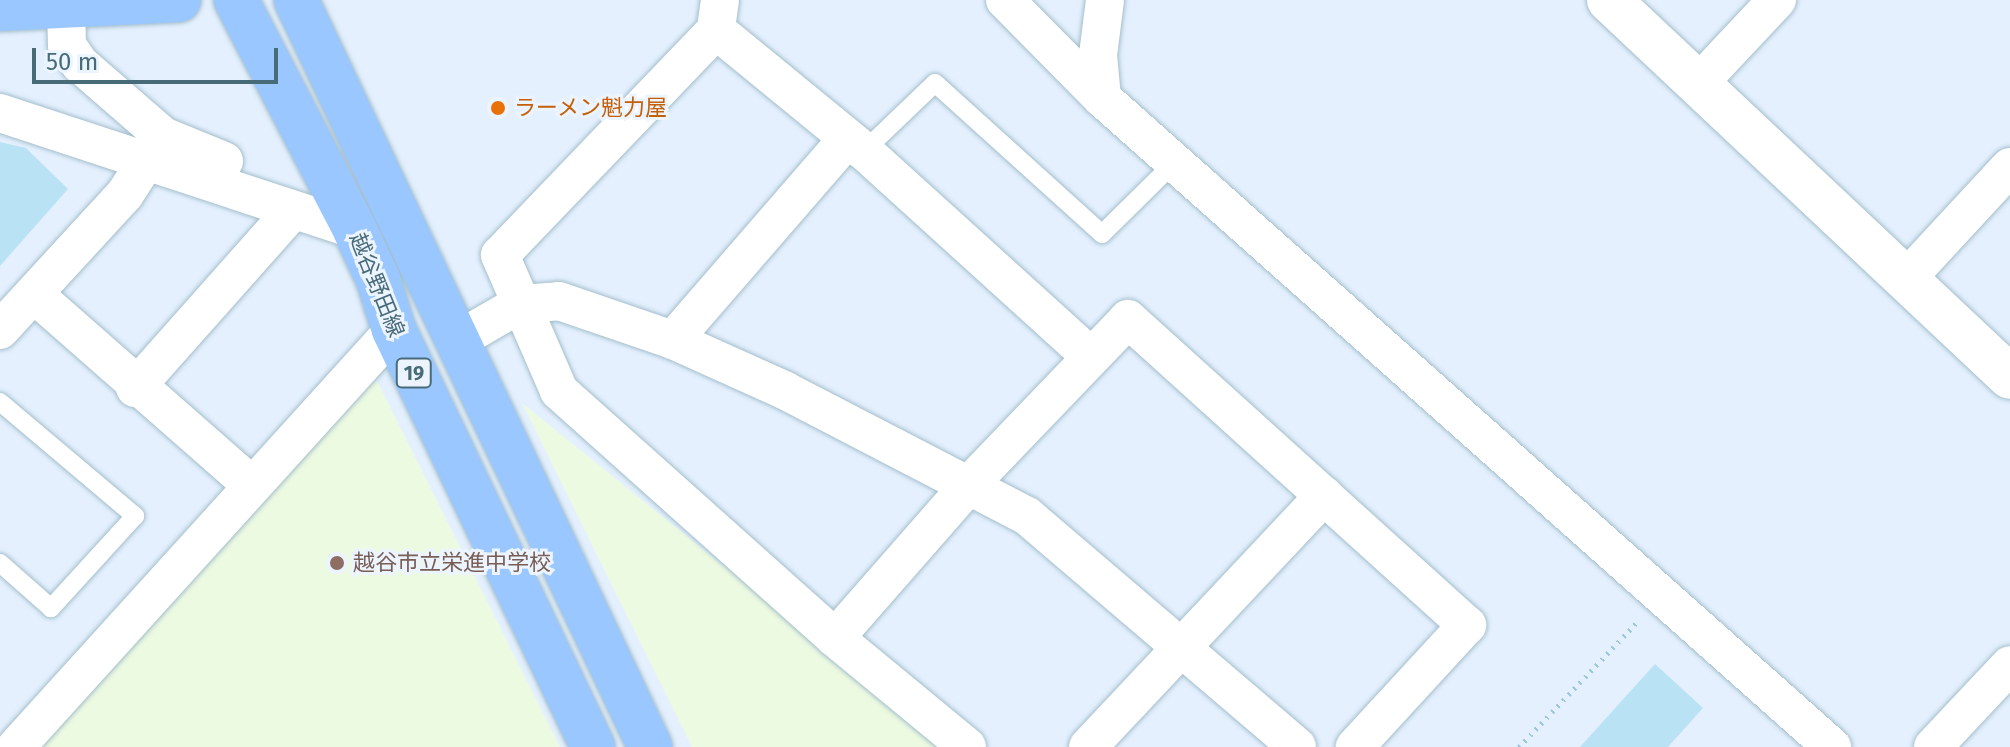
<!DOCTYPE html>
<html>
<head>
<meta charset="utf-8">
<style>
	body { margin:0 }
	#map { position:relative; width:2010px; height:747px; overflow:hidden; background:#e4f0fe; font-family:"Fira Sans","Noto Sans JP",sans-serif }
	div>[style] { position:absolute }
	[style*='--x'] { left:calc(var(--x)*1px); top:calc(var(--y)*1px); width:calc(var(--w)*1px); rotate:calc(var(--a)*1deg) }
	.education>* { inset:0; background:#ecfae1 }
	.building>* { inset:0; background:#bae2f5 }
	.path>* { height:5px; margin-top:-2.5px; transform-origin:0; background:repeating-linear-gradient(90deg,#9dc7da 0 2px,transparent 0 8px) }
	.roads { filter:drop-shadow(0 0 2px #a4becb) drop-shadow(0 0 2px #a4becb) }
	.service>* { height:18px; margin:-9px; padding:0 9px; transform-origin:9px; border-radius:9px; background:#fff }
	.minor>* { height:38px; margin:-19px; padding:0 19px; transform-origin:19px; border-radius:19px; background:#fff }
	.tertiary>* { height:44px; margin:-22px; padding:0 22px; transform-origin:22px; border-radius:22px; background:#fff }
	.primary>* { height:44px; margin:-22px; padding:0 22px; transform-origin:22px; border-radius:22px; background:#9ac7ff }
	.dots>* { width:22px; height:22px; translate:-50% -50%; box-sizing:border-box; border:4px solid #ecf5ff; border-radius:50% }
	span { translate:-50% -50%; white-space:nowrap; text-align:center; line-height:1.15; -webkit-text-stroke:6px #ecf5ff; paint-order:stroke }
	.shield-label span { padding:2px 6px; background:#ecf5ff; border:2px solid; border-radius:6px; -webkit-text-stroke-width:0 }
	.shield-label { font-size:20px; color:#486b78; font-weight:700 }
	.food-label { font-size:22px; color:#c56008 }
	.left { translate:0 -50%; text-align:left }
	.street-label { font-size:22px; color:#486b78 }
	.education-label { font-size:22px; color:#785e54 }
	.scale { position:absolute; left:32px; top:48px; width:246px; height:36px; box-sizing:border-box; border:4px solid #486b78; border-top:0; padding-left:10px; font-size:24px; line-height:28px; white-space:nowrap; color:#486b78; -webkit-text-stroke:6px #ecf5ff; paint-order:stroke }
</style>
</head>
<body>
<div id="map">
	<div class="education">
		<i style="clip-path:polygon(376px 379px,560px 747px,36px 747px)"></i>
		<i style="clip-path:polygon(522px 403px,948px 747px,692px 747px)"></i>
	</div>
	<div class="building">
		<i style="clip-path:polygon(0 142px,26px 148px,68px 189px,0 266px)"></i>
		<i style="clip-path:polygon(1655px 664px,1703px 708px,1668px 747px,1580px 747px)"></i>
	</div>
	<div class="path">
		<i style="--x:1519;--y:747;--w:175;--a:-46.6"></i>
	</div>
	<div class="roads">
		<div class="service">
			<i style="--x:864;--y:151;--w:98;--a:-43.8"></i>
			<i style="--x:935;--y:83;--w:225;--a:42.1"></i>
			<i style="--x:1102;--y:234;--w:103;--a:-44.6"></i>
			<i style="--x:0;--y:402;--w:177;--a:40.2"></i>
			<i style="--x:135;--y:516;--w:125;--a:132.4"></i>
			<i style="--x:51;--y:608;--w:68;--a:-138.6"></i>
		</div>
		<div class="minor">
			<i style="--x:720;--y:0;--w:30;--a:98"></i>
			<i style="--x:716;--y:30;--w:312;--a:133.8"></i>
			<i style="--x:500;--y:255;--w:148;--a:66.5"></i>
			<i style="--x:559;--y:391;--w:370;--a:41.8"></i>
			<i style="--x:835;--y:638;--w:171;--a:39.5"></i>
			<i style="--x:1005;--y:0;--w:138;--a:45.3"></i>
			<i style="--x:1102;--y:98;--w:977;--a:41.64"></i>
			<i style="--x:66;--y:5;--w:40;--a:88.6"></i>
			<i style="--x:67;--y:45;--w:23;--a:56"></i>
			<i style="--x:80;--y:64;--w:110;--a:40.9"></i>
			<i style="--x:163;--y:136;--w:66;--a:22.3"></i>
			<i style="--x:716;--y:30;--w:191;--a:39.3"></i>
			<i style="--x:864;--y:151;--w:305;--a:42.2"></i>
			<i style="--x:1699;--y:83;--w:114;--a:-46.8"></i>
			<i style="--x:1102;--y:98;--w:43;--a:-95.3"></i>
			<i style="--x:1098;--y:55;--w:55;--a:-82.7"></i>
			<i style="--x:0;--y:113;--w:374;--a:18.2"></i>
			<i style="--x:1908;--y:277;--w:150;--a:-47.2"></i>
			<i style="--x:35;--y:295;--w:288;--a:41.3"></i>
			<i style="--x:0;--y:330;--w:185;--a:-47.4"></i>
			<i style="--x:125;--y:194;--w:64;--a:-57.1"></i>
			<i style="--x:458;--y:340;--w:72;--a:-30.1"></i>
			<i style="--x:520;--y:304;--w:39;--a:-4"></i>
			<i style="--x:559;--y:301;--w:120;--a:18.9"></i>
			<i style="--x:673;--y:340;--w:122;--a:24.2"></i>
			<i style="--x:784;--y:390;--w:274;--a:27.4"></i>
			<i style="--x:1027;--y:516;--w:355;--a:40.5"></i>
			<i style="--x:673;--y:340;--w:267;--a:-49.1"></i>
			<i style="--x:135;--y:388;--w:237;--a:-48.4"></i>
			<i style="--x:835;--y:638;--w:202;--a:-48.8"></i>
			<i style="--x:968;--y:486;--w:231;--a:-46.2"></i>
			<i style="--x:1128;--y:319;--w:457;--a:42.1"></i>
			<i style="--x:1467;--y:625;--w:166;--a:132.6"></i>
			<i style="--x:16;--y:747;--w:563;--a:-47.81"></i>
			<i style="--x:1088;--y:747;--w:345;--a:-46.8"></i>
			<i style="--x:1933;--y:747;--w:112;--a:-46.8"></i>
		</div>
		<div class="tertiary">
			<i style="--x:1609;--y:0;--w:550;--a:43.23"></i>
		</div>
		<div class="primary">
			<i style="--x:236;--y:0;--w:259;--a:62.6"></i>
			<i style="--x:355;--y:230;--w:54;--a:64.9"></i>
			<i style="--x:378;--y:279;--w:53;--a:72.6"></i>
			<i style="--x:394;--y:330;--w:462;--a:64.5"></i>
			<i style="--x:296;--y:0;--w:827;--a:64.64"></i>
			<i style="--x:0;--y:9;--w:179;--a:-2.9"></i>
		</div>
	</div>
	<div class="dots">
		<i style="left:498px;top:108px;background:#e8710a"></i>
		<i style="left:337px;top:563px;background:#8d6e63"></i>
	</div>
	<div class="shield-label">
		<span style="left:414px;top:373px">19</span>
	</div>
	<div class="food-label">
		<span class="left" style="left:514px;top:108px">ラーメン魁力屋</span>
	</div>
	<div class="street-label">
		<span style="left:377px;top:285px;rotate:68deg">越谷野田線</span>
	</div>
	<div class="education-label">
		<span class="left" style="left:353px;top:563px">越谷市立栄進中学校</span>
	</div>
	<div class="scale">50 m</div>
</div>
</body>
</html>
